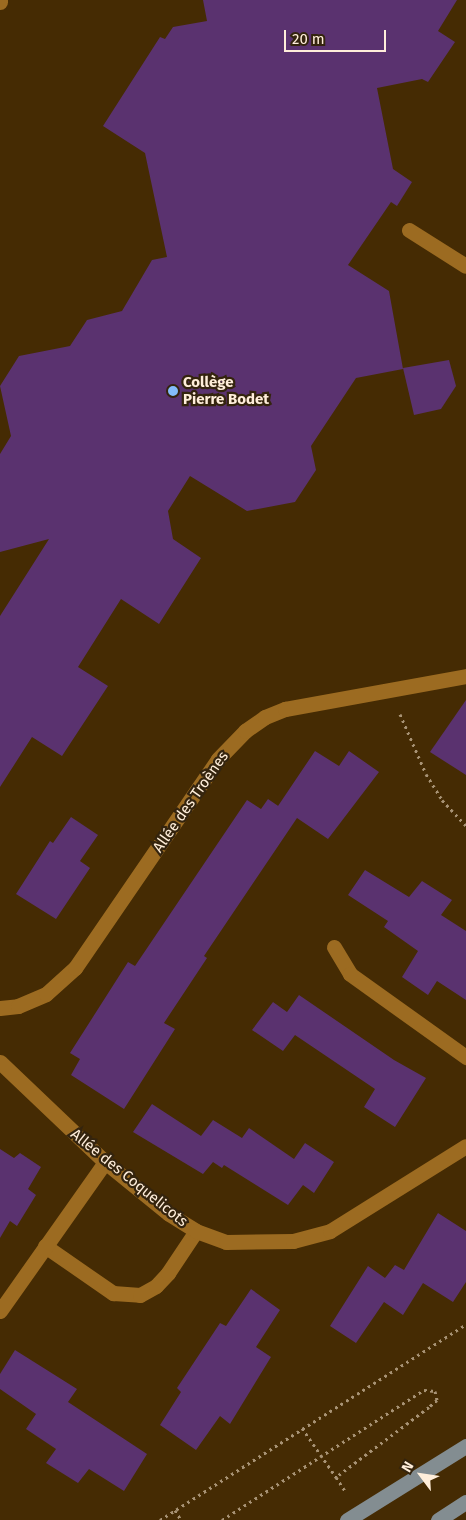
<!DOCTYPE html>
<html>
<head>
<meta charset="utf-8">
<style>
	body { margin:0 }
	#map { position:relative; width:466px; height:1520px; overflow:hidden; background:#452b03; font-family:"Fira Sans",sans-serif }
	div>[style] { position:absolute }
	[style*='--x'] { left:calc(var(--x)*1px); top:calc(var(--y)*1px); width:calc(var(--w)*1px); rotate:calc(var(--a)*1deg) }
	.building>* { inset:0; background:#5a326f }
	.path>* { height:3px; margin-top:-1.5px; transform-origin:0; background:repeating-linear-gradient(90deg,#a89375 0 2.5px,transparent 0 6.5px) }
	.service>* { height:15px; margin:-7.5px; padding:0 7.5px; transform-origin:7.5px; border-radius:7.5px; background:#9c6b21 }
	.minor>* { height:15px; margin:-7.5px; padding:0 7.5px; transform-origin:7.5px; border-radius:7.5px; background:#9c6b21 }
	.primary>* { height:15px; margin:-7.5px; padding:0 7.5px; transform-origin:7.5px; border-radius:7.5px; background:#838d91 }
	.dots>* { width:14px; height:14px; translate:-50% -50%; box-sizing:border-box; border:2px solid #34240e; border-radius:50% }
	span { translate:-50% -50%; white-space:nowrap; text-align:center; line-height:1.15; -webkit-text-stroke:4.5px #34240e; paint-order:stroke }
	.poi-label { font-size:15px; color:#ffeeda; font-weight:700 }
	.left { translate:0 -50%; text-align:left }
	.street-label { font-size:15px; color:#ffeeda }
	.north { position:absolute; left:396px; top:1450px; width:50px; height:50px; -webkit-text-stroke:4px #34240e; paint-order:stroke; rotate:301deg; font-size:14px; font-weight:700; line-height:20px; text-align:center; color:#ffeeda }
	.north::after { content:''; display:block; margin:auto; width:18px; height:22px; background:#ffeeda; clip-path:polygon(50% 0,100% 100%,50% 72%,0 100%) }
	.scale { position:absolute; left:284px; top:30px; width:102px; height:22px; box-sizing:border-box; border:2px solid #ffeeda; border-top:0; padding-left:6px; font-size:15px; line-height:18px; white-space:nowrap; color:#ffeeda; -webkit-text-stroke:4px #34240e; paint-order:stroke }
</style>
</head>
<body>
<div id="map">
	<div class="building">
		<i style="clip-path:polygon(203px 0,457px 0,438px 31px,455px 42px,428px 82px,422px 79px,377px 88px,393px 169px,412px 182px,397px 206px,391px 202px,348px 265px,389px 291px,403px 369px,356px 378px,311px 446px,316px 470px,295px 502px,247px 511px,190px 476px,168px 511px,173px 539px,201px 558px,159px 624px,121px 599px,78px 667px,108px 686px,62px 756px,32px 737px,0 787px,0 616px,49px 539px,0 552px,0 454px,11px 436px,0 386px,19px 356px,70px 346px,87px 320px,122px 311px,152px 260px,167px 257px,145px 153px,103px 126px,160px 37px,165px 39px,173px 27px,207px 21px)"></i>
		<i style="clip-path:polygon(449px 360px,456px 386px,441px 409px,414px 415px,403px 368px)"></i>
		<i style="clip-path:polygon(466px 700px,466px 775px,430px 752px)"></i>
		<i style="clip-path:polygon(315px 751px,339px 766px,349px 751px,379px 772px,328px 839px,297px 818px,204px 956px,207px 958px,164px 1023px,175px 1029px,124px 1109px,71px 1075px,80px 1059px,70px 1053px,128px 962px,135px 966px,247px 800px,261px 809px,268px 799px,287px 812px,278px 806px)"></i>
		<i style="clip-path:polygon(71px 817px,98px 835px,80px 861px,90px 868px,56px 919px,16px 894px,50px 841px,53px 843px)"></i>
		<i style="clip-path:polygon(365px 870px,409px 897px,422px 881px,452px 900px,441px 915px,466px 931px,466px 1000px,437px 981px,428px 995px,402px 977px,418px 951px,384px 927px,388px 921px,348px 895px)"></i>
		<i style="clip-path:polygon(299px 995px,394px 1060px,426px 1078px,395px 1127px,364px 1107px,375px 1089px,295px 1035px,283px 1051px,252px 1030px,273px 1002px,287px 1012px)"></i>
		<i style="clip-path:polygon(152px 1104px,201px 1136px,213px 1120px,242px 1138px,249px 1128px,294px 1159px,305px 1143px,334px 1162px,314px 1193px,303px 1185px,288px 1205px,224px 1165px,222px 1168px,213px 1162px,203px 1174px,133px 1132px)"></i>
		<i style="clip-path:polygon(0 1149px,14px 1158px,20px 1153px,41px 1167px,28px 1189px,36px 1195px,17px 1226px,10px 1221px,0 1238px)"></i>
		<i style="clip-path:polygon(438px 1213px,466px 1231px,466px 1282px,453px 1302px,423px 1283px,403px 1315px,384px 1302px,356px 1343px,330px 1326px,368px 1266px,385px 1278px,395px 1265px,404px 1270px)"></i>
		<i style="clip-path:polygon(251px 1289px,280px 1310px,256px 1347px,271px 1357px,230px 1424px,220px 1416px,196px 1450px,160px 1425px,181px 1392px,177px 1388px,220px 1323px,226px 1326px)"></i>
		<i style="clip-path:polygon(15px 1350px,77px 1389px,68px 1402px,147px 1454px,124px 1491px,89px 1469px,78px 1483px,46px 1463px,56px 1449px,26px 1429px,36px 1414px,0 1389px,0 1374px)"></i>
	</div>
	<div class="path">
		<i style="--x:400;--y:714;--w:65;--a:66.6"></i>
		<i style="--x:426;--y:774;--w:31;--a:58"></i>
		<i style="--x:442;--y:800;--w:35;--a:47"></i>
		<i style="--x:302;--y:1428;--w:60;--a:55.2"></i>
		<i style="--x:175;--y:1510;--w:12;--a:59"></i>
		<i style="--x:160;--y:1520;--w:363;--a:-32.6"></i>
		<i style="--x:222;--y:1520;--w:240;--a:-32.8"></i>
		<i style="--x:424;--y:1390;--w:11;--a:5"></i>
		<i style="--x:435;--y:1391;--w:9;--a:77"></i>
		<i style="--x:437;--y:1400;--w:11;--a:139"></i>
		<i style="--x:429;--y:1407;--w:116;--a:143"></i>
		<i style="--x:336;--y:1477;--w:17;--a:57"></i>
	</div>
	<div class="service">
		<i style="--x:409;--y:230;--w:67;--a:32.3"></i>
		<i style="--x:45;--y:1246;--w:83;--a:34.7"></i>
		<i style="--x:113;--y:1293;--w:27;--a:4"></i>
		<i style="--x:140;--y:1295;--w:18;--a:-29"></i>
		<i style="--x:156;--y:1286;--w:18;--a:-47"></i>
		<i style="--x:168;--y:1273;--w:50;--a:-56.3"></i>
		<i style="--x:0;--y:1311;--w:182;--a:-54.8"></i>
	</div>
	<div class="minor">
		<i style="--x:0;--y:2;--w:2;--a:-90"></i>
		<i style="--x:334;--y:947;--w:31;--a:59"></i>
		<i style="--x:350;--y:974;--w:143;--a:35.6"></i>
		<i style="--x:0;--y:1008;--w:18;--a:-6"></i>
		<i style="--x:18;--y:1006;--w:30;--a:-23"></i>
		<i style="--x:46;--y:994;--w:39;--a:-42"></i>
		<i style="--x:75;--y:968;--w:253;--a:-55.6"></i>
		<i style="--x:218;--y:759;--w:39;--a:-46"></i>
		<i style="--x:245;--y:731;--w:24;--a:-35"></i>
		<i style="--x:265;--y:717;--w:22;--a:-22"></i>
		<i style="--x:285;--y:709;--w:184;--a:-10.3"></i>
		<i style="--x:0;--y:1062;--w:145;--a:43.6"></i>
		<i style="--x:105;--y:1162;--w:82;--a:39.1"></i>
		<i style="--x:169;--y:1214;--w:32;--a:32"></i>
		<i style="--x:196;--y:1231;--w:32;--a:20"></i>
		<i style="--x:226;--y:1242;--w:67;--a:-0.9"></i>
		<i style="--x:293;--y:1241;--w:38;--a:-15"></i>
		<i style="--x:330;--y:1231;--w:160;--a:-32"></i>
	</div>
	<div class="primary">
		<i style="--x:347;--y:1520;--w:140;--a:-31.9"></i>
		<i style="--x:438;--y:1520;--w:33;--a:-33"></i>
	</div>
	<div class="dots">
		<i style="left:173px;top:391px;background:#84bcfb"></i>
	</div>
	<div class="poi-label">
		<span class="left" style="left:183px;top:391px">Collège<br>Pierre Bodet</span>
	</div>
	<div class="street-label">
		<span style="left:191px;top:802px;rotate:-55deg">Allée des Troènes</span>
		<span style="left:129px;top:1178px;rotate:39deg">Allée des Coquelicots</span>
	</div>
	<div class="north">N</div>
	<div class="scale">20 m</div>
</div>
</body>
</html>
